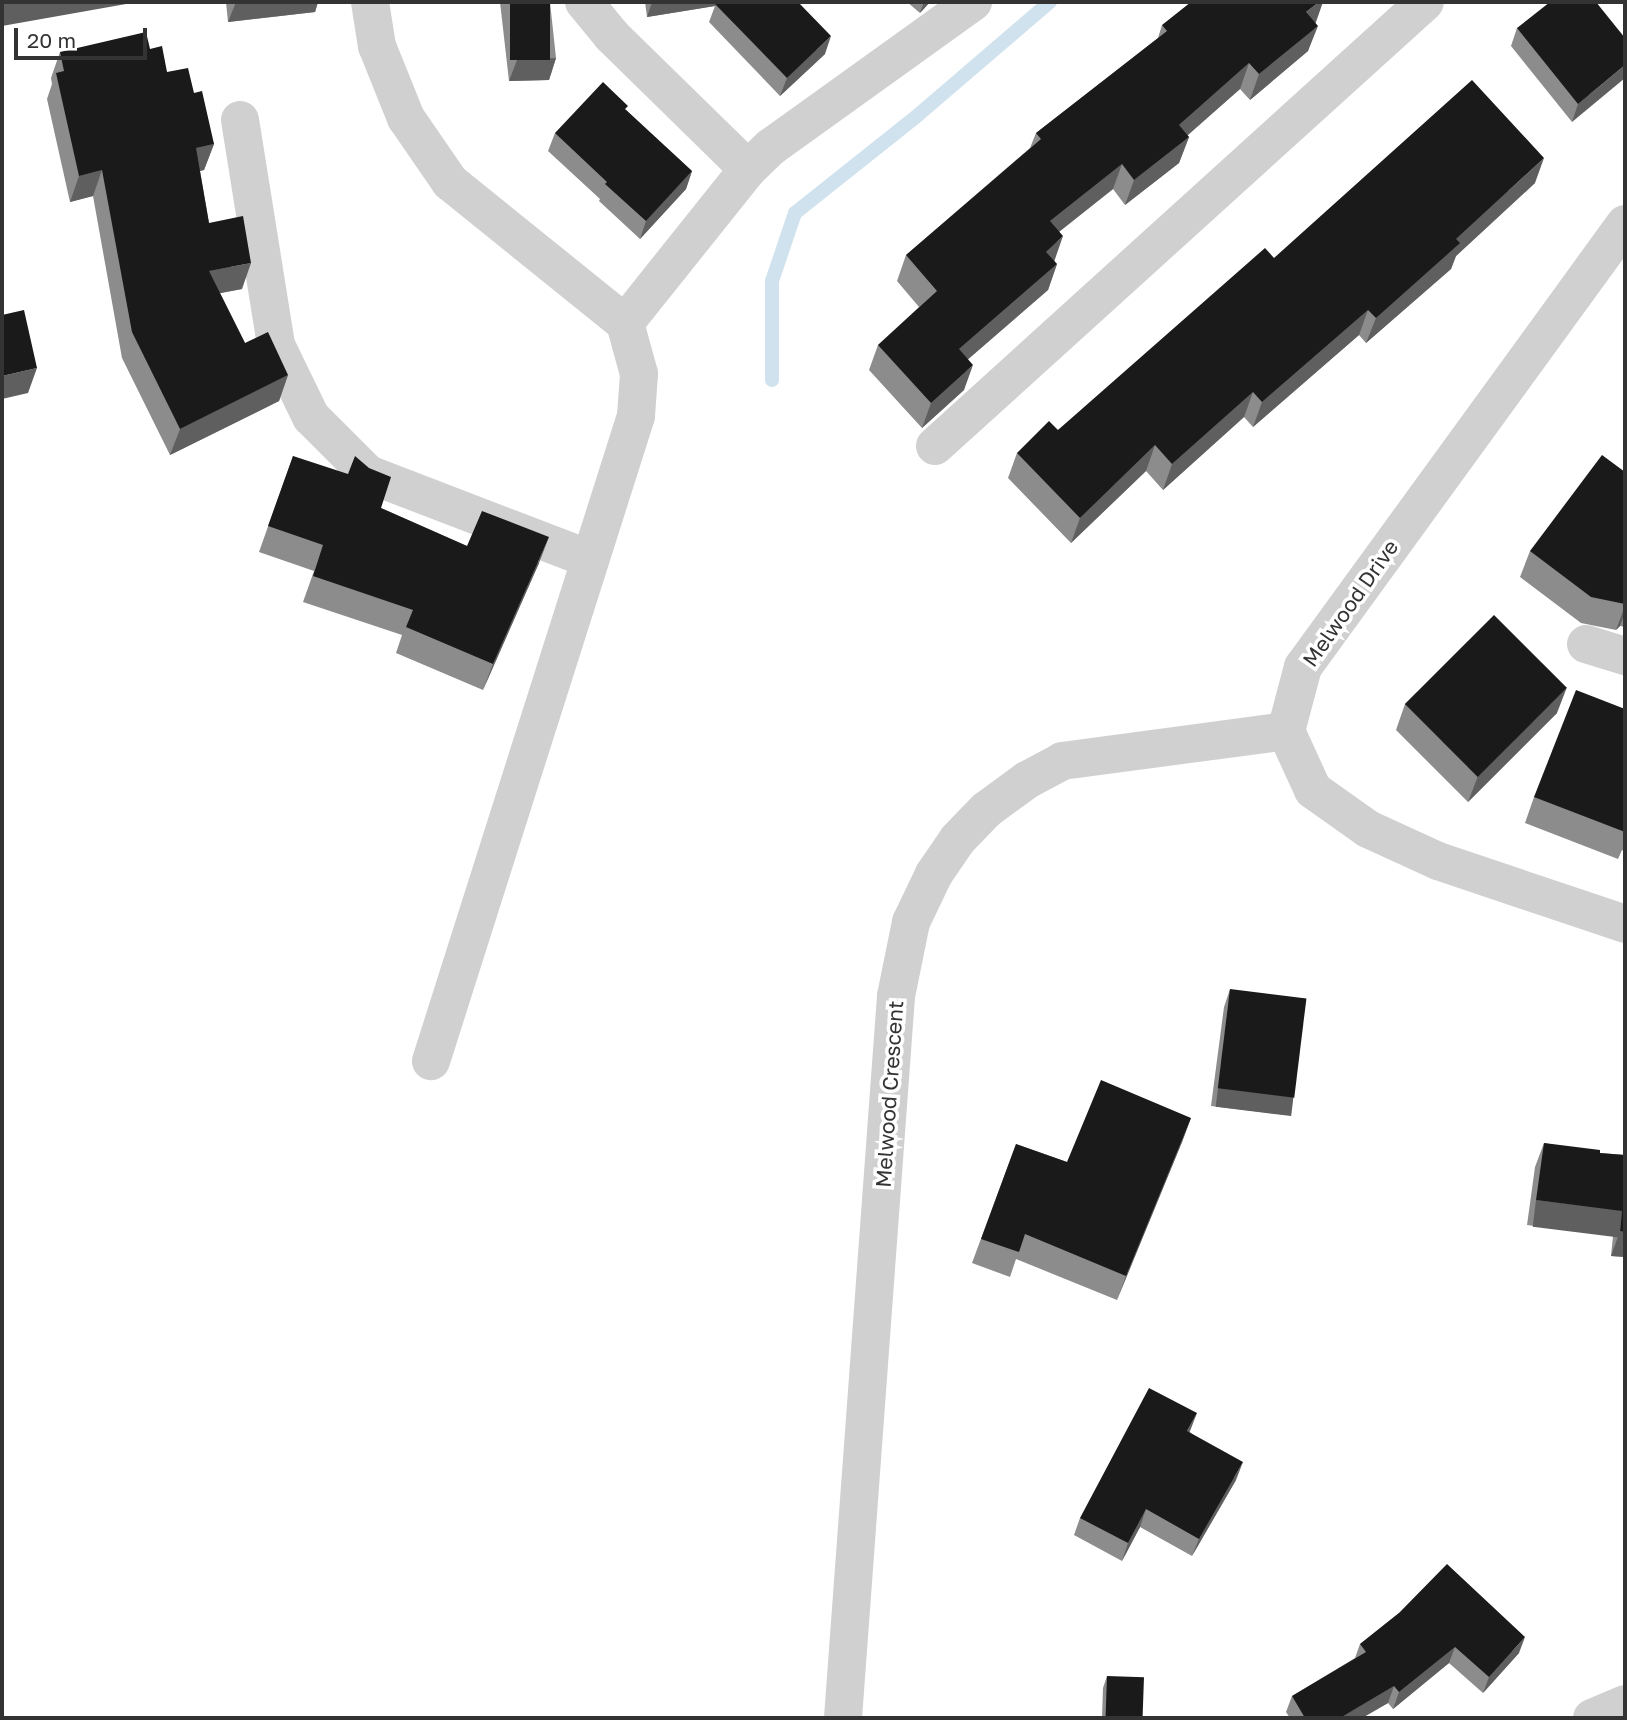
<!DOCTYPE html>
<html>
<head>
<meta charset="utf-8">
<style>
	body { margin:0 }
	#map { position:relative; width:1627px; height:1720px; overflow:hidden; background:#fff; font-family:"Golos Text",sans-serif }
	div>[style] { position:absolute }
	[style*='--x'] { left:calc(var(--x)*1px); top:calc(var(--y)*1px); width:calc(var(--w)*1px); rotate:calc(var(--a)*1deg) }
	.stream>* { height:14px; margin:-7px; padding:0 7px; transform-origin:7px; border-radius:7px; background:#cfe2ee }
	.street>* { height:38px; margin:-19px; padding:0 19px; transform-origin:19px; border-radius:19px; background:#d0d0d0 }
	.wall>* { inset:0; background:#8c8c8c }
	.shaded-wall>* { inset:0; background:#5f5f5f; transform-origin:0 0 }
	.building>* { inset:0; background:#1a1a1a; transform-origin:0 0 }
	span { translate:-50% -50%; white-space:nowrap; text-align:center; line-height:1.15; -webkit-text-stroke:7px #fff; paint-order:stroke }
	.street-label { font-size:21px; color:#333 }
	.frame { position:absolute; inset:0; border:4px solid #333; pointer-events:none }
	.scale { position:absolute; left:14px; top:28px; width:133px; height:32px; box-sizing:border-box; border:4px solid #333; border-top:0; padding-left:9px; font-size:21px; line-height:24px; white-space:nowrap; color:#333; -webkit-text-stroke:5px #fff; paint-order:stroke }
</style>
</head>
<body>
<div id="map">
	<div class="stream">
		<i style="--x:772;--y:380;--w:99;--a:-90"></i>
		<i style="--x:772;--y:281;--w:72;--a:-71.3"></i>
		<i style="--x:795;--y:213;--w:157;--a:-38.5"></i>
		<i style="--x:918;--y:115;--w:174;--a:-40.6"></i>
	</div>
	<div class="street">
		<i style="--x:370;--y:2;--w:45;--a:81"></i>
		<i style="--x:377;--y:46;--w:78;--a:68.1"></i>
		<i style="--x:406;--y:118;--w:78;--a:55.5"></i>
		<i style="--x:450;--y:182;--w:225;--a:38.9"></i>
		<i style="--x:625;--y:323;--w:53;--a:74.6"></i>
		<i style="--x:639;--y:374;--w:42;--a:94.1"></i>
		<i style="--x:636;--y:416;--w:677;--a:107.63"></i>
		<i style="--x:584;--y:2;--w:44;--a:50.5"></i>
		<i style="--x:612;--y:36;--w:190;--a:44.4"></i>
		<i style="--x:240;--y:120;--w:228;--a:80.9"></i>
		<i style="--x:276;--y:345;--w:80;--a:64.1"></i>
		<i style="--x:311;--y:417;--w:81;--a:45"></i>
		<i style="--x:368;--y:474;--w:238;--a:21"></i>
		<i style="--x:1625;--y:224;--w:548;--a:126.01"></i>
		<i style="--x:1303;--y:667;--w:66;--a:104.9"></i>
		<i style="--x:1286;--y:731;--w:65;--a:65.4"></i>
		<i style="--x:1313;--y:790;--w:67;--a:35.3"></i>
		<i style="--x:1368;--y:829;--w:77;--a:24.6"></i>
		<i style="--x:1438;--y:861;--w:197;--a:18.6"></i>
		<i style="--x:625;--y:323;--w:197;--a:-51.4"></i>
		<i style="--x:748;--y:169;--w:32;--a:-44"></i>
		<i style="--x:771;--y:147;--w:249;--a:-35.7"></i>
		<i style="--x:935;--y:446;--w:661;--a:-42.18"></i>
		<i style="--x:1586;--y:644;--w:41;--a:17.1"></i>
		<i style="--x:843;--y:1718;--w:724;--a:-85.8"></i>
		<i style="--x:896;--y:996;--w:76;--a:-78.5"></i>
		<i style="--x:911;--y:922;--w:53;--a:-64.4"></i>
		<i style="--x:934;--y:874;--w:42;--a:-55.6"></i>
		<i style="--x:958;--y:839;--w:40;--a:-46"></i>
		<i style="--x:986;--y:810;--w:51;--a:-36.2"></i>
		<i style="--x:1027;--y:780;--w:40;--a:-28"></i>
		<i style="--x:1062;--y:761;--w:226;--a:-7.6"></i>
		<i style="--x:1592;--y:1718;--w:36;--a:-23"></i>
	</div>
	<div class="wall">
		<i style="clip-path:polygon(226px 2px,318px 2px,315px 12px,228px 22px)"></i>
		<i style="clip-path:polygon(500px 2px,550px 2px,556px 58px,549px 80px,509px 81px)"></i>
		<i style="clip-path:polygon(645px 2px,717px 2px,716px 4px,825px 54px,780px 96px,709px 22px,715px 6px,647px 17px)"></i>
		<i style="clip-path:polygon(907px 2px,930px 2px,920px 13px)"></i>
		<i style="clip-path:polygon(1316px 22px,1308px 51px,1250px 100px,1240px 89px,1187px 135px,1189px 137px,1179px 163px,1125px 205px,1113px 189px,1059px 232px,1054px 261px,1057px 264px,1048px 290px,968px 359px,964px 390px,922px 428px,869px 370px,878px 345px,919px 307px,897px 281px,906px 255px,1030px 148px,1036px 133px,1158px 38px,1162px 25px)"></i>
		<i style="clip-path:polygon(1517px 28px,1625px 38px,1572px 122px,1511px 46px)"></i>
		<i style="clip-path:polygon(150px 49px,167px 72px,194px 93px,214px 144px,204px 170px,200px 171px,209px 223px,242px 289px,220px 293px,245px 343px,288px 375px,279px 401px,170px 455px,122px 358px,93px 196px,70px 202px,47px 99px,52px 84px,51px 78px,60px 52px)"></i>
		<i style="clip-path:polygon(626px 110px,692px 171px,686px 189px,640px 239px,599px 201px,600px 199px,548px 151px,555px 133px)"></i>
		<i style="clip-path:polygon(1535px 183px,1456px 256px,1451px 269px,1366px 343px,1359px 335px,1253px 427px,1244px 417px,1163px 490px,1146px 471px,1071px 543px,1008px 478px,1017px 453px,1058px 430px,1274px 258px)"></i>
		<i style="clip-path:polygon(293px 456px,381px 508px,467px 546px,539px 563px,483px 690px,396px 653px,402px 635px,303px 602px,314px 571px,259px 552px)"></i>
		<i style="clip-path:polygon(1625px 472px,1625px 627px,1620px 626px,1616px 630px,1581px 623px,1520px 577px,1530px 551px)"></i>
		<i style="clip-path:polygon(1405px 704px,1557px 713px,1468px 802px,1396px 730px)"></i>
		<i style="clip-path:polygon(1625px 709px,1625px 852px,1622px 850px,1618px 859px,1525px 823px,1534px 797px)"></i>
		<i style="clip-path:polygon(1230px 989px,1293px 1097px,1287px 1115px,1211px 1106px,1224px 1007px)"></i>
		<i style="clip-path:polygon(1191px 1118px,1182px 1142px,1117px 1300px,1016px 1259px,1010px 1277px,972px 1263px,1016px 1144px,1067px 1162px)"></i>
		<i style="clip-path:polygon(1544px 1143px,1600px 1153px,1625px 1155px,1625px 1257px,1611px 1256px,1613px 1236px,1527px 1225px,1535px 1167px)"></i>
		<i style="clip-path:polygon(1190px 1432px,1236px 1480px,1192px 1556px,1140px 1527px,1122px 1561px,1074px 1535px,1080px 1518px)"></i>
		<i style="clip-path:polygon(1399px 1613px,1519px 1653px,1483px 1693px,1449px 1663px,1393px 1709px,1388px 1703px,1362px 1718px,1290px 1718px,1286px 1712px,1292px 1696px,1355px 1658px,1360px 1644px)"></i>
		<i style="clip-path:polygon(1107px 1676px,1143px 1718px,1102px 1718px,1103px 1688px)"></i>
	</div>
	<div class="shaded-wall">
		<i style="clip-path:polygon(2px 2px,127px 2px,126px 4px,2px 26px)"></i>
		<i style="clip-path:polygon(236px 2px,318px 2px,315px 12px,228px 22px)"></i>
		<i style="clip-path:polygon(652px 2px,717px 2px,715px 6px,647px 17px)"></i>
		<i style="clip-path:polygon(924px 2px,930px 2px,920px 13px)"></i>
		<i style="clip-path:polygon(1319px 2px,1323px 2px,1316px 22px,1297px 38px,1306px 12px)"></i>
		<i style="clip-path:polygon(1318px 26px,1308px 51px,1250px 100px,1259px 74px)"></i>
		<i style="clip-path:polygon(831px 36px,825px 54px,780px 96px,787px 78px)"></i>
		<i style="clip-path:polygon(556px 58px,549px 80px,509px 81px,517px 60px)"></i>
		<i style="clip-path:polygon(1249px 63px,1240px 89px,1170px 151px,1179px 125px)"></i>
		<i style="clip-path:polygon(1625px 65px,1625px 78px,1572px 122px,1578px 104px)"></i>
		<i style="clip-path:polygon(1189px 137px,1179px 163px,1125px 205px,1134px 180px)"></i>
		<i style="clip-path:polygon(214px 144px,204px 170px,187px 174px,196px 148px)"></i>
		<i style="clip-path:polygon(1544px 158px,1535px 183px,1456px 256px,1451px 269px,1366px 343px,1376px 318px,1456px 239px)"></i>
		<i style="clip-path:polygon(1122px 164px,1113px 189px,1041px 246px,1050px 221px)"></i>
		<i style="clip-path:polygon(102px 170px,93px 196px,70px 202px,79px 176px)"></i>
		<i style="clip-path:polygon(692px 171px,686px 189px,640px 239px,646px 221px)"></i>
		<i style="clip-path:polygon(1063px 236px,1054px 262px,1046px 252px)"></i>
		<i style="clip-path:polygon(251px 263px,242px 289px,200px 297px,209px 271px)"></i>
		<i style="clip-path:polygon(1057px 264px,1048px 290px,950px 375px,959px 349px)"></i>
		<i style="clip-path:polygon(1368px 310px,1359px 335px,1253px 427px,1262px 402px)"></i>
		<i style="clip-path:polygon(973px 365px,964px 390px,922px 428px,931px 403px)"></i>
		<i style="clip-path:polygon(37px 368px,28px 393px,2px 399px,2px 376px)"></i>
		<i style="clip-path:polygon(288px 375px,279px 401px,170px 455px,180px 429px)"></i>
		<i style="clip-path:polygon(1253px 392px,1244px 417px,1163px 490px,1172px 464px)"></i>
		<i style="clip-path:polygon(1155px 445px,1146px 471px,1071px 543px,1080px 518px)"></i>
		<i style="clip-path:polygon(549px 537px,539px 563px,483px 690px,493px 664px)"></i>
		<i style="clip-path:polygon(1625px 606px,1625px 612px,1620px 626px,1616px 630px)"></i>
		<i style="clip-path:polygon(1567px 687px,1557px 713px,1468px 802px,1478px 776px)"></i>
		<i style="left:1218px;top:1088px;width:76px;height:19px;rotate:7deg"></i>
		<i style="clip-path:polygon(1191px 1118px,1182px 1142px,1117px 1300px,1126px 1276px)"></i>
		<i style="left:1536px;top:1200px;width:87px;height:27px;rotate:7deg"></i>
		<i style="clip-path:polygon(1620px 1231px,1625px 1232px,1625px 1257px,1611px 1256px)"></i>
		<i style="clip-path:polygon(1197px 1413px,1190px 1431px,1181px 1449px,1187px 1431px)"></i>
		<i style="clip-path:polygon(1243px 1462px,1236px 1480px,1192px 1556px,1199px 1539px)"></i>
		<i style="clip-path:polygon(1146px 1509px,1140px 1527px,1122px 1561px,1128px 1543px)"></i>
		<i style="clip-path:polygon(1525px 1637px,1519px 1653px,1483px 1693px,1489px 1677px)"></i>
		<i style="clip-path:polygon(1455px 1647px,1449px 1663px,1393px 1709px,1399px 1692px)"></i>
		<i style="clip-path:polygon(1394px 1686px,1388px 1703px,1362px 1718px,1340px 1718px)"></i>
	</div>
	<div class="building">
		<i style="left:510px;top:2px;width:40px;height:58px"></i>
		<i style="clip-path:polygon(718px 2px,798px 2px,831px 36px,787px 78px,715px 4px)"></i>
		<i style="clip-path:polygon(1191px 2px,1319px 2px,1306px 12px,1318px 26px,1259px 74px,1249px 63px,1179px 125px,1189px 137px,1134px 180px,1122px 164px,1050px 221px,1063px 236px,1046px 252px,1057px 264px,959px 349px,973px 365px,931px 403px,878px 345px,937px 291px,906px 255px,1041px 139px,1036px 133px,1167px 31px,1162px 25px)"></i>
		<i style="clip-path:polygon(1550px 2px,1596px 2px,1625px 38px,1625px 65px,1578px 104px,1517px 28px)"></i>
		<i style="clip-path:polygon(146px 32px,150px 49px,162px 46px,167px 72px,188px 68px,194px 93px,202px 91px,214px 144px,196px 148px,209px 223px,243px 216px,251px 263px,209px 271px,245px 343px,268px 332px,288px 375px,180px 429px,132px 332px,102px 170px,79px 176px,56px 73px,64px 71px,60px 52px)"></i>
		<i style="clip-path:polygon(1472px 80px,1544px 158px,1456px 239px,1460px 243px,1376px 318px,1368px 310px,1262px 402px,1253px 392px,1172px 464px,1155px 445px,1080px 518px,1017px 453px,1049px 421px,1058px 430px,1265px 248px,1274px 258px)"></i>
		<i style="clip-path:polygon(603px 82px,628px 106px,625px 109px,692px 171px,646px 221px,605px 184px,607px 182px,555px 133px)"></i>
		<i style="clip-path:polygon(24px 310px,37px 368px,2px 376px,2px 315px)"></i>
		<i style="clip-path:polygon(1602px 455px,1625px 472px,1625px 604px,1591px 597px,1530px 551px)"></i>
		<i style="clip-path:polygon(293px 456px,348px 474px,355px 456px,369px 468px,391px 477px,381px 508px,467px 546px,482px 511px,549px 537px,493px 664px,406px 627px,413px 610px,313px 576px,323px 545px,268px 526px)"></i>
		<i style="left:1494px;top:615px;width:103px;height:126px;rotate:45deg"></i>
		<i style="clip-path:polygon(1576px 690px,1625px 709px,1625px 832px,1534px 797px)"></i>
		<i style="left:1230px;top:989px;width:77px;height:100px;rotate:7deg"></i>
		<i style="clip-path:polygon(1101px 1080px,1191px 1118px,1126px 1276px,1025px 1234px,1019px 1252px,981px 1239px,1016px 1144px,1067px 1162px)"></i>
		<i style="clip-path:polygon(1544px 1143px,1600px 1150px,1600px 1153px,1625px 1155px,1625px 1232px,1620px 1231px,1622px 1211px,1536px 1200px)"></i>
		<i style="clip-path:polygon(1149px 1388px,1197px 1413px,1187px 1431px,1243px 1462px,1199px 1539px,1146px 1509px,1128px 1543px,1080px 1518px)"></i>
		<i style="clip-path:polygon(1447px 1564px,1525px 1637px,1489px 1677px,1455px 1647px,1399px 1692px,1394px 1686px,1340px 1718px,1305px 1718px,1292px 1696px,1366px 1652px,1360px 1644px,1399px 1613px)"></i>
		<i style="left:1107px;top:1676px;width:37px;height:42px;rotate:2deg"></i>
	</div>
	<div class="street-label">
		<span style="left:1350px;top:603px;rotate:-55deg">Melwood Drive</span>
		<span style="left:889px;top:1094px;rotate:-86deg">Melwood Crescent</span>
	</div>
	<div class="frame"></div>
	<div class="scale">20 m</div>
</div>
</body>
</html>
